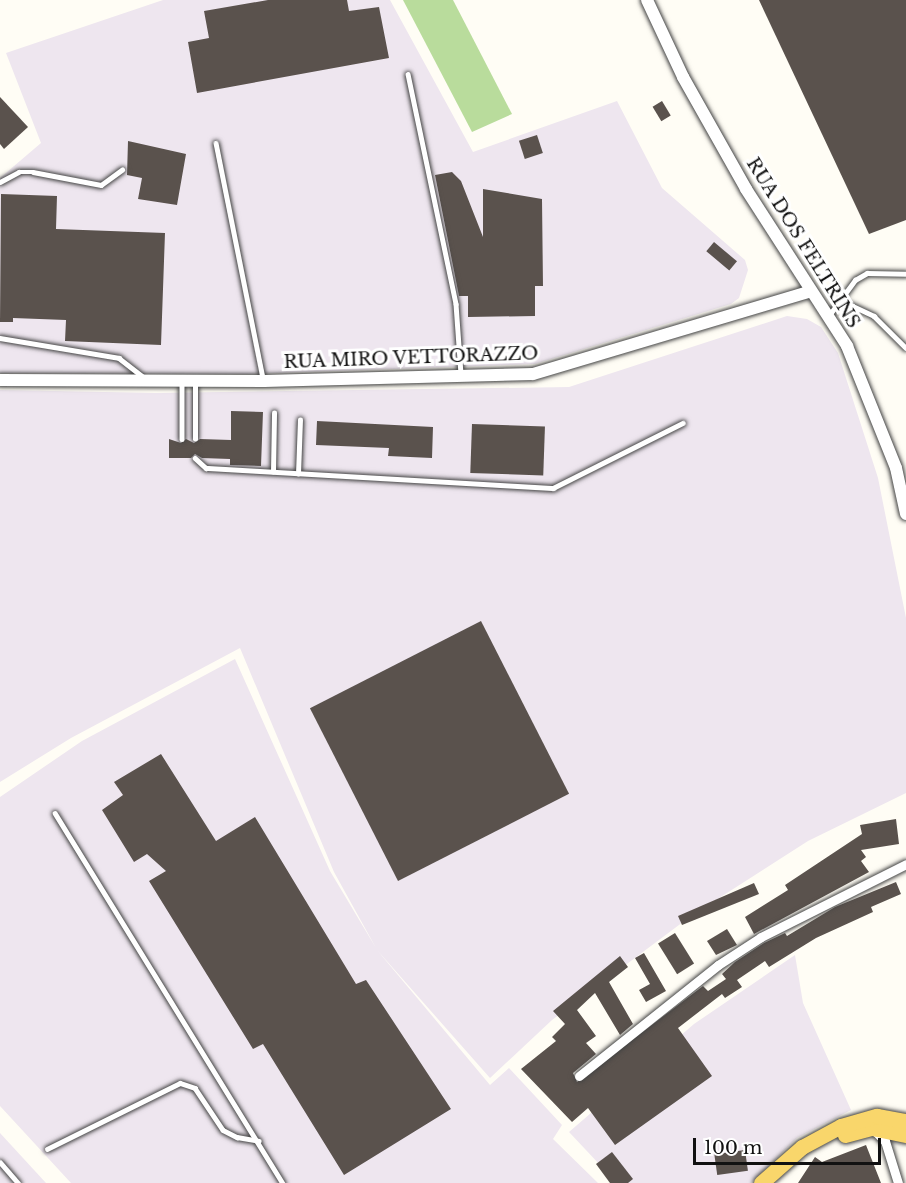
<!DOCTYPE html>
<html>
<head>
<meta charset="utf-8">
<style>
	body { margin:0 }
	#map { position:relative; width:906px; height:1183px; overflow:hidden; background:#fffdf5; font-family:"Libre Baskerville",serif }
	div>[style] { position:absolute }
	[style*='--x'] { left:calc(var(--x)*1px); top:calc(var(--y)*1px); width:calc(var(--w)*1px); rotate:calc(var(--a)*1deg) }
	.industrial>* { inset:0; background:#eee6ef }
	.forest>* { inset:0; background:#b9dc9c }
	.building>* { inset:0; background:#5a524d; transform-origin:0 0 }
	.roads { filter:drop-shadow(0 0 2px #444) drop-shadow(0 0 2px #444) }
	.service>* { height:4.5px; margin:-2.25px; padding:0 2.25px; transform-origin:2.25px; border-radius:2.25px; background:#fff }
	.minor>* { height:9px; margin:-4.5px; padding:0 4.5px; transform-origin:4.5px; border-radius:4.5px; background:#fff }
	.tertiary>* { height:12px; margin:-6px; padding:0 6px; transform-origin:6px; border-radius:6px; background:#fff }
	.primary>* { height:15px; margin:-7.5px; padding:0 7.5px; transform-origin:7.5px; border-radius:7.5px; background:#f9d66b }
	span { translate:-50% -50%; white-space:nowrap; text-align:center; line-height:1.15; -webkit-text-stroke:6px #fff; paint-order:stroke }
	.street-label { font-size:18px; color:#111 }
	.scale { position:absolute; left:693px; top:1138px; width:188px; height:27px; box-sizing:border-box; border:3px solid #111; border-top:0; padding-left:8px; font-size:18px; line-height:21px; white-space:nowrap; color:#111; -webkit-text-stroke:4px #fff; paint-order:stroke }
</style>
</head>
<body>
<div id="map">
	<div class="industrial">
		<i style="clip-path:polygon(163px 0,390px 0,473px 152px,617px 101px,662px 188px,745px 260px,748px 270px,739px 298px,731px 304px,535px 364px,250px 374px,0 373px,0 178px,41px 143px,6px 53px)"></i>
		<i style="clip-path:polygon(787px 316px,807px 319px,821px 327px,838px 353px,878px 478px,906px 618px,906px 793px,808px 841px,691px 916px,552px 1020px,490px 1078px,377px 950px,490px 1085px,509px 1068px,562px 1125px,553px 1139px,598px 1183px,71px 1183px,0 1106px,0 797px,82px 741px,235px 659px,330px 871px,376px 948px,334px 872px,240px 648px,71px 738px,0 782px,0 390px,156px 393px,569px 387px)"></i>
		<i style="clip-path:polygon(795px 955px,803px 1003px,851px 1110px,797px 1138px,751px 1183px,617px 1183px,569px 1132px,694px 1024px)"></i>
		<i style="clip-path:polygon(0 1133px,46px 1183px,0 1183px)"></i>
	</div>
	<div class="forest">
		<i style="clip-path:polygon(403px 0,453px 0,512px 114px,472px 132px)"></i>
	</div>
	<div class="building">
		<i style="clip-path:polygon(268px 0,347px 0,349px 11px,379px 7px,389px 58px,197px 93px,188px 42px,209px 38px,204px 11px)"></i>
		<i style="clip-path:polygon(759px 0,906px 0,906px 220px,869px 234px)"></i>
		<i style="clip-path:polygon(0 97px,28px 127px,4px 149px,0 144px)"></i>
		<i style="left:662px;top:101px;width:17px;height:11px;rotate:59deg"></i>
		<i style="left:537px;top:135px;width:19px;height:19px;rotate:72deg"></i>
		<i style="clip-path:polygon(128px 141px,186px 154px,177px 205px,138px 199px,142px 178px,127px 175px)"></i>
		<i style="clip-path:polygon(452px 172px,461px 181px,483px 237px,483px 189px,542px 199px,543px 286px,535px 286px,535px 316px,468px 317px,468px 296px,459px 296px,435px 175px)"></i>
		<i style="clip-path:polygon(1px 194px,57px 196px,56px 229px,165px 233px,161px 345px,65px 341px,66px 320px,13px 318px,13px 322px,0 322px)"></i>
		<i style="left:714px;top:242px;width:30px;height:12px;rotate:40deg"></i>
		<i style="clip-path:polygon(231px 411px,263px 412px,261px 466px,230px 465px,230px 459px,202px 458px,195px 454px,191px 458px,169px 458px,169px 439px,181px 443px,186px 439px,194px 443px,200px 439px,231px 440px)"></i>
		<i style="clip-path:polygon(317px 421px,433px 427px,432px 458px,388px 456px,389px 448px,316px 445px)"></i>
		<i style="left:472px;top:424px;width:73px;height:49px;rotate:2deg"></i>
		<i style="left:481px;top:621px;width:194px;height:192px;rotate:63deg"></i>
		<i style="clip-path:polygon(161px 754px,216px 841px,255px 817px,356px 984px,366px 980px,451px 1109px,344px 1175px,263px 1044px,253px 1049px,149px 881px,166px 871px,147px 854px,134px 862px,102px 810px,123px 795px,114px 782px)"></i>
		<i style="clip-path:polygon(896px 819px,899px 844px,861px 850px,866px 857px,861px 861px,869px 872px,754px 934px,745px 917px,788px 890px,785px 885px,862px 834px,860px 825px)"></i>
		<i style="clip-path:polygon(896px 882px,901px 894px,871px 907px,873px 912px,816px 938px,769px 967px,765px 961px,737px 980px,742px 987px,725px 998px,722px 994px,678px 1028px,712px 1076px,615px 1145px,588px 1108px,572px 1122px,521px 1069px,556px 1041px,552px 1037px,565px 1024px,553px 1011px,620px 956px,628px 967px,609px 982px,633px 1024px,620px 1035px,595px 993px,577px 1010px,596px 1036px,586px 1043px,596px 1054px,573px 1073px,577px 1082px,703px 986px,708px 991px,726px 979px,722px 974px,735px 962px,764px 943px,785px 933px,787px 936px,835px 907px)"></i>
		<i style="clip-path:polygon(754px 883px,759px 894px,682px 925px,678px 916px)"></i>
		<i style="clip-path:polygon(727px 929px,737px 945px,716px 955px,707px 941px)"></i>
		<i style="left:675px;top:933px;width:36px;height:20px;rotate:58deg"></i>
		<i style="clip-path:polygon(644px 953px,666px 991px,646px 1002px,639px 990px,650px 984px,635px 958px)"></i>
		<i style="clip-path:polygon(866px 1145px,881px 1183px,798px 1183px,815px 1157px,822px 1162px)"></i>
		<i style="left:745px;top:1150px;width:21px;height:31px;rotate:82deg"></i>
		<i style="clip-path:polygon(612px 1152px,633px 1179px,628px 1183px,610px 1183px,596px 1164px)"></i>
	</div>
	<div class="roads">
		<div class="service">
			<i style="--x:408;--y:74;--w:235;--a:78.2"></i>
			<i style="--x:456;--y:304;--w:70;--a:85.9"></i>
			<i style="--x:216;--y:143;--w:241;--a:78.7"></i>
			<i style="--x:0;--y:182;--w:21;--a:-28"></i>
			<i style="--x:19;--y:172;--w:14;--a:0"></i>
			<i style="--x:33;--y:172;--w:69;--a:10.8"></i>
			<i style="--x:101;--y:185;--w:26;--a:-36"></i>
			<i style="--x:840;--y:300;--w:38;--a:25"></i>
			<i style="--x:874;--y:316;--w:45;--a:45"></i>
			<i style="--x:830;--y:314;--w:42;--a:-53.7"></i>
			<i style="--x:855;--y:280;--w:14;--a:-30"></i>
			<i style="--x:867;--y:273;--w:39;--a:1"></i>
			<i style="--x:0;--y:338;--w:121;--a:9.5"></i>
			<i style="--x:119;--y:358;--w:33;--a:38"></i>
			<i style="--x:182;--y:382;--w:57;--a:90"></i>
			<i style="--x:195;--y:439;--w:57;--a:-90"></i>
			<i style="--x:195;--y:458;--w:15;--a:42"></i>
			<i style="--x:206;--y:468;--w:348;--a:3.3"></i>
			<i style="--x:553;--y:488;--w:145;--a:-26.6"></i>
			<i style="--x:273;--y:472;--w:59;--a:-89"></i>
			<i style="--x:298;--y:474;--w:54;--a:-87.9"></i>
			<i style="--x:55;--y:813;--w:435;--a:58.4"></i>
			<i style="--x:47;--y:1149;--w:148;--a:-26.4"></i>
			<i style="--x:180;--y:1083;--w:16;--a:18"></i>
			<i style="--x:195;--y:1088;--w:50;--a:56.3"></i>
			<i style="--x:223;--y:1130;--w:16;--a:27"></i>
			<i style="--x:237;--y:1137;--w:22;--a:10"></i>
			<i style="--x:0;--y:1162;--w:28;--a:49"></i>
		</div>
		<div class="minor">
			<i style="--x:579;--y:1076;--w:178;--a:-38.6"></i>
			<i style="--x:718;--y:965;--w:51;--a:-33.1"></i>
			<i style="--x:761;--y:937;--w:162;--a:-26.7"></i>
			<i style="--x:873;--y:1129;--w:17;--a:45"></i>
			<i style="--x:885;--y:1141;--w:44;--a:72.8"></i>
		</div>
		<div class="tertiary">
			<i style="--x:647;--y:0;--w:85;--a:64.9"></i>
			<i style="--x:683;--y:77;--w:129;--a:60.6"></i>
			<i style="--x:746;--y:189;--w:187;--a:57.2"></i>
			<i style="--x:847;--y:346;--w:131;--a:68.1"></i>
			<i style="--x:896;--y:468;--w:47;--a:77.7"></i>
			<i style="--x:0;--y:380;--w:264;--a:0.2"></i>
			<i style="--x:264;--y:381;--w:269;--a:-1.5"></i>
			<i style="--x:533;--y:374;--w:290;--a:-16.6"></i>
		</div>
		<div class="primary">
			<i style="--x:845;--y:1135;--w:28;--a:-15"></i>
			<i style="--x:872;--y:1128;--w:35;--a:12"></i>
			<i style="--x:761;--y:1183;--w:55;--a:-41.3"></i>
			<i style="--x:802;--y:1147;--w:44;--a:-28.3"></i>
			<i style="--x:841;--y:1126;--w:37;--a:-16"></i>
			<i style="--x:877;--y:1116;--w:29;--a:10"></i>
		</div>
	</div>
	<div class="street-label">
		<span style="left:803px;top:243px;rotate:58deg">RUA DOS FELTRINS</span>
		<span style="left:411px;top:358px;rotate:-2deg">RUA MIRO VETTORAZZO</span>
	</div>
	<div class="scale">100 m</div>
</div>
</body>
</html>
